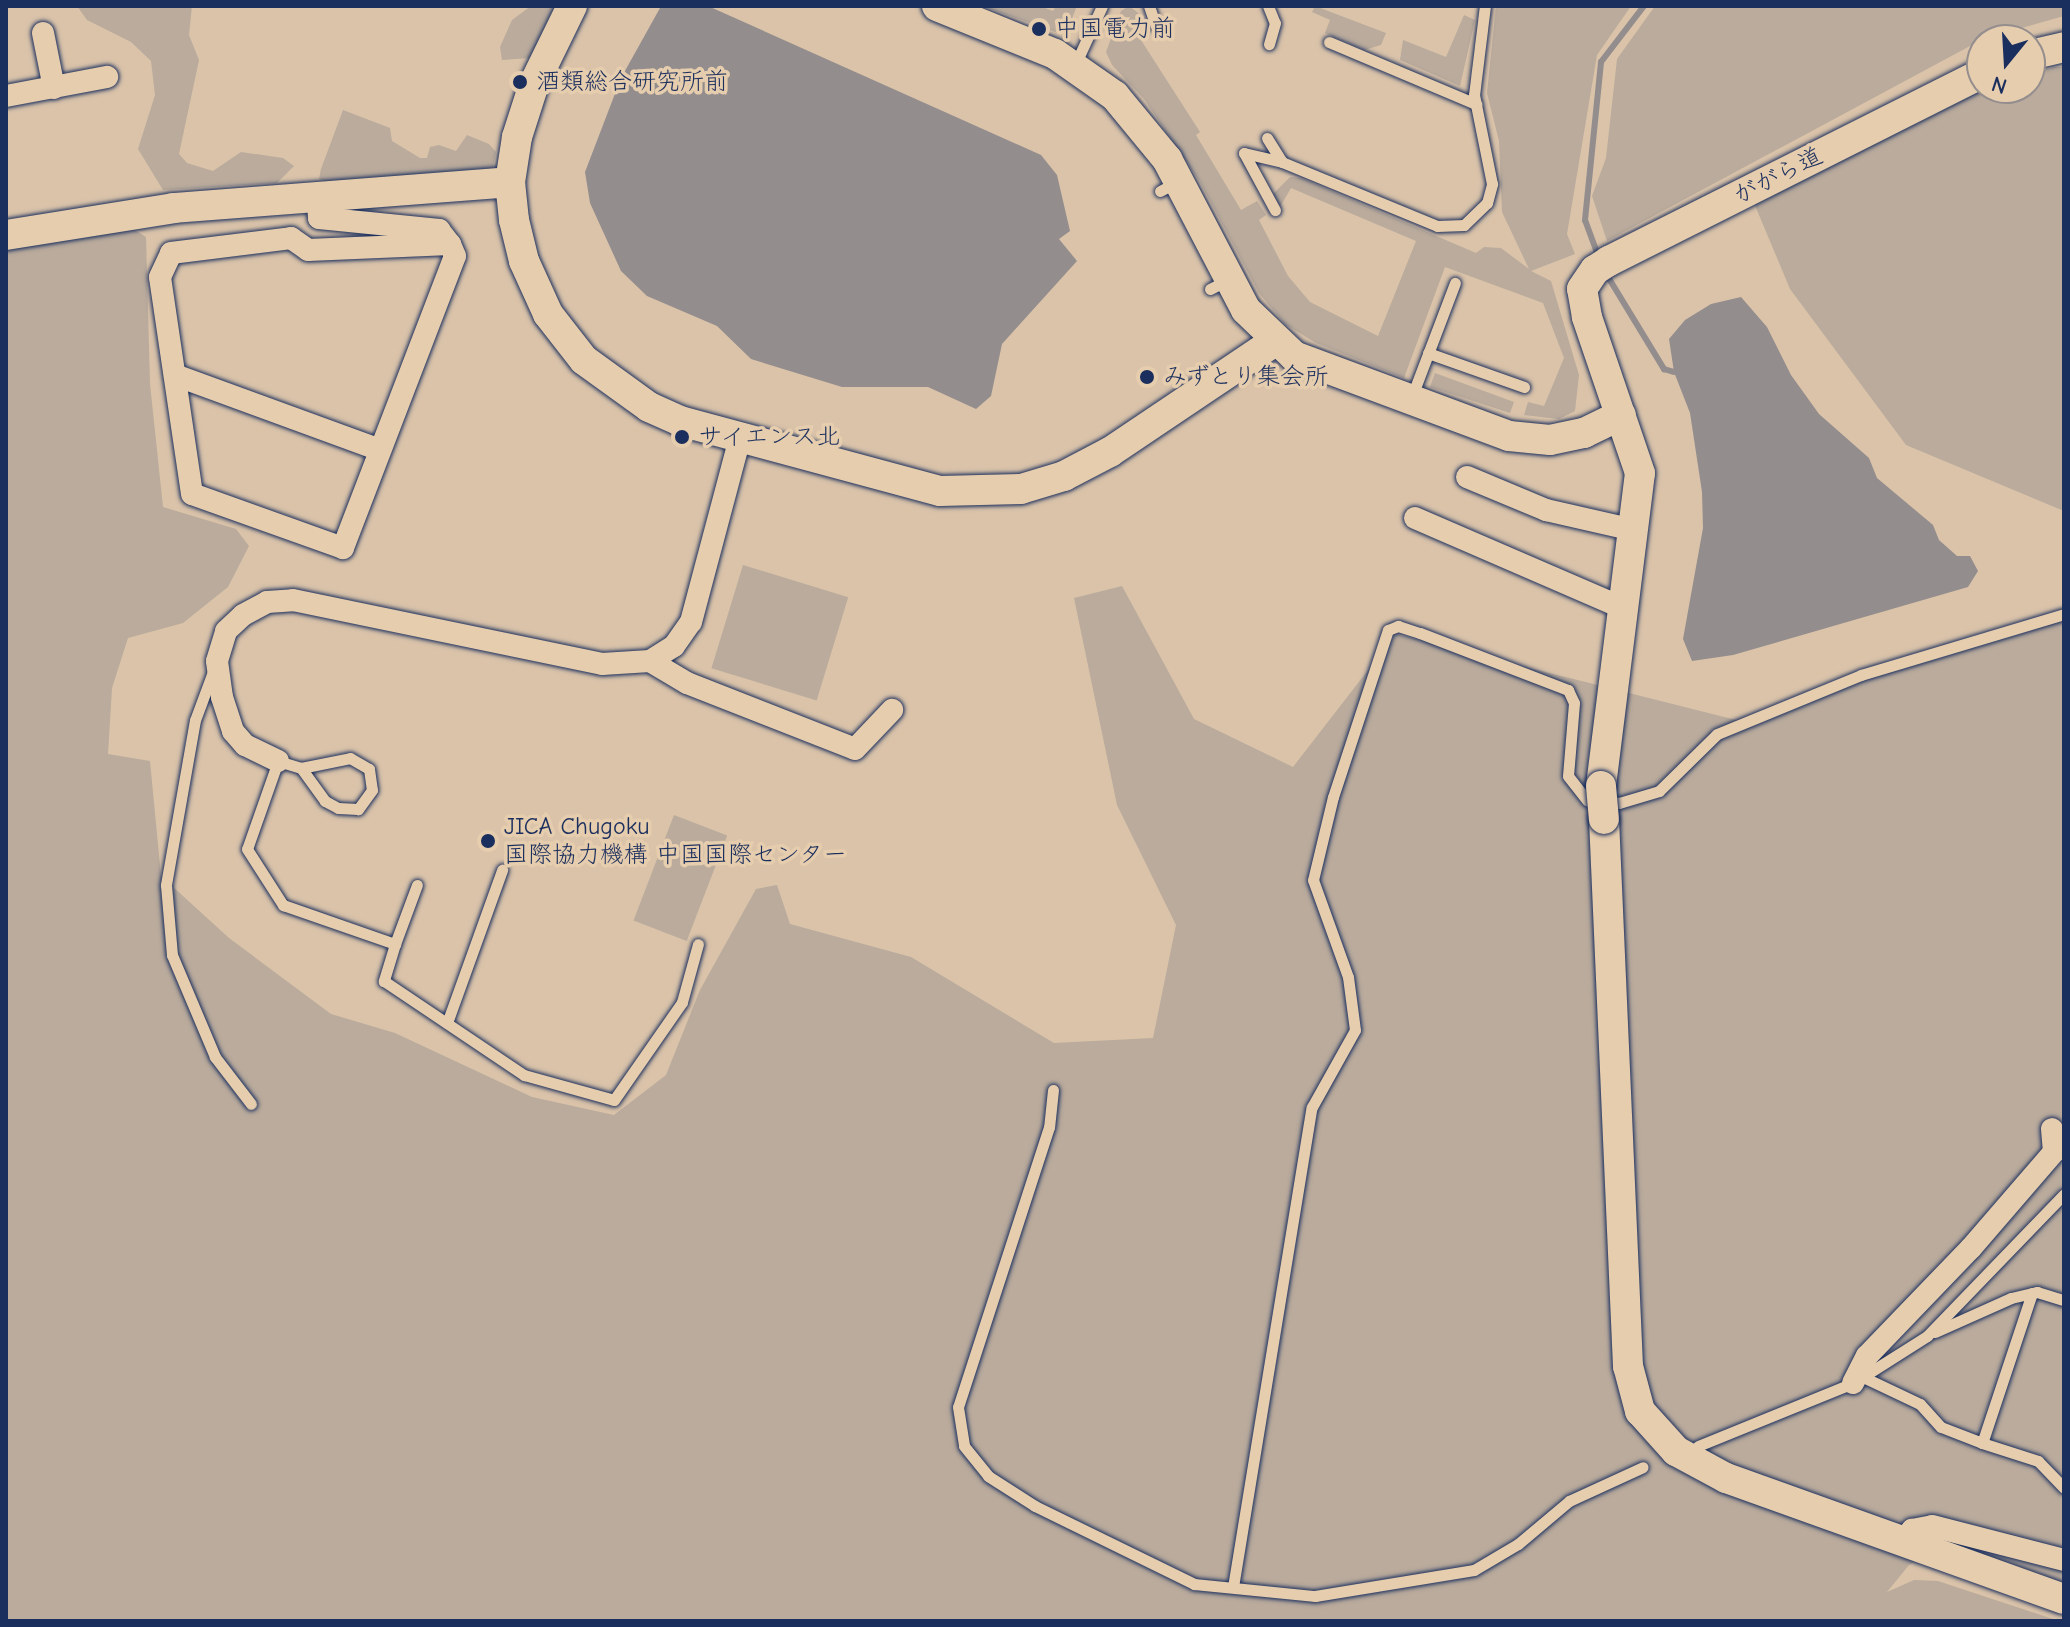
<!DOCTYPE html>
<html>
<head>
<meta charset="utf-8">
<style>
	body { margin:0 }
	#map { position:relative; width:2070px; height:1627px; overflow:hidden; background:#dac3a9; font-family:"Comic Neue","Klee One",sans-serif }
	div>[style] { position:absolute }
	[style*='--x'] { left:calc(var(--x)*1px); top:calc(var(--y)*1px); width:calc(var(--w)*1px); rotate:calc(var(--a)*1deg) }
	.green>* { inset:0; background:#baab9c; transform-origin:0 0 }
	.water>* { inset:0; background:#938d8d }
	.stream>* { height:6px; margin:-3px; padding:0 3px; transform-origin:3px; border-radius:3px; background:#938d8d }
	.roads { filter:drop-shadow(0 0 2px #1b2f5e) drop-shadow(0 0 2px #1b2f5e) }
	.lane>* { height:11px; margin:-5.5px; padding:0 5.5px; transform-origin:5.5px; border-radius:5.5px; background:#e6cdae }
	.street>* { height:22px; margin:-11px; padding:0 11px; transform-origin:11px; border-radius:11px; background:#e6cdae }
	.secondary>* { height:30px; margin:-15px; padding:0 15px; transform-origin:15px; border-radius:15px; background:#e6cdae }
	.bridges { filter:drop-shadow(0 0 2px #1b2f5e) drop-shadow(0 0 2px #1b2f5e) }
	.secondary-bridge>* { height:30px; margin:-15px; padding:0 15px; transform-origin:15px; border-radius:15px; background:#e6cdae }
	.dots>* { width:22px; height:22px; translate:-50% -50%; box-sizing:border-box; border:4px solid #e6cdae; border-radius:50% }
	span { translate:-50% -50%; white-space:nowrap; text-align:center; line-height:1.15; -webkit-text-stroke:7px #e6cdae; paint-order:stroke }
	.poi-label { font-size:24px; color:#1b2f5e }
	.left { translate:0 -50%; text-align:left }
	.street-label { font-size:24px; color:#1b2f5e }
	.frame { position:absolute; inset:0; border:8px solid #1b2f5e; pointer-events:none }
	.north { position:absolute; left:1966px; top:24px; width:80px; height:80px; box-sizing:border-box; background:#e6cdae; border:2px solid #958e8e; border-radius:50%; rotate:198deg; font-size:22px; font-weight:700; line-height:32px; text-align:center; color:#1b2f5e }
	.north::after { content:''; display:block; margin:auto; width:28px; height:36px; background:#1b2f5e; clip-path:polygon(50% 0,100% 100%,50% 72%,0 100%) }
</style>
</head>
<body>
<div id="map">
	<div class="green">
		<i style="clip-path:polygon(77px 6px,192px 6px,189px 35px,199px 60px,179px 154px,187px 163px,213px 171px,241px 152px,283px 158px,294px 166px,277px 183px,163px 190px,138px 149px,155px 95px,151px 61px,131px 42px,87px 20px)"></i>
		<i style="clip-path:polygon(531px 6px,556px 6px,531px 58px,502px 60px,500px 47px,512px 20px)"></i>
		<i style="clip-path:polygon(982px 6px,1040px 6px,1053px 11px,1056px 6px,1077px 6px,1068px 28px,1058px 33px)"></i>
		<i style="clip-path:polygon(1129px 6px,1141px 15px,1139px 37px,1200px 132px,1196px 135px,1241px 210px,1257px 201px,1266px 215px,1259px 220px,1288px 276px,1310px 302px,1378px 336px,1416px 241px,1291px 188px,1280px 207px,1273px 194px,1290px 177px,1301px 178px,1476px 253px,1484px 247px,1501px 248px,1529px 269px,1502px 212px,1499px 141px,1487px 93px,1496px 6px,1631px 6px,1597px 55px,1567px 234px,1575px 254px,1531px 271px,1551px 281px,1579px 375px,1575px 411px,1559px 419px,1524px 415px,1528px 402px,1544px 406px,1564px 358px,1543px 303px,1445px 267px,1404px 378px,1316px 343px,1285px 324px,1259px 293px,1200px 182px,1144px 99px,1112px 65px,1106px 52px,1121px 11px)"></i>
		<i style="clip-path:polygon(1315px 6px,1386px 33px,1381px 45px,1364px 50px,1325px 33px,1330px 20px,1312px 12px)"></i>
		<i style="clip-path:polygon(1655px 6px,2064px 6px,2064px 16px,1983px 39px,1607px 241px,1592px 196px,1606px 158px,1617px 59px)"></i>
		<i style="clip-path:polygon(1464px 15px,1475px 20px,1460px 86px,1400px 60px,1403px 40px,1446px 57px)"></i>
		<i style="clip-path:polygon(2054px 67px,2064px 67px,2064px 511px,1906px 445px,1790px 289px,1754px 203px,1961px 97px,1988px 88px,2030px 88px,2030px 75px)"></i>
		<i style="clip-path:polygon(343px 110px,390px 128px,392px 141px,420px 158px,427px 158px,430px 147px,439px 145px,456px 151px,467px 135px,489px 144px,496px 152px,492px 172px,327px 183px,319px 179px,321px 169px)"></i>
		<i style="clip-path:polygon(130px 227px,146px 237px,150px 384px,163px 507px,236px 529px,249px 546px,228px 587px,183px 623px,128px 638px,112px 688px,108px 754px,150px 761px,161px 876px,229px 938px,331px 1014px,395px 1033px,532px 1097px,614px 1115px,666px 1075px,700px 990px,756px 889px,777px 885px,790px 924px,911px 957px,1054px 1043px,1153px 1038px,1176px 925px,1117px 805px,1074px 598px,1122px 586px,1194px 719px,1293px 767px,1396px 634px,1736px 720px,2064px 610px,2064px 1599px,1933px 1552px,1909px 1565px,1887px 1592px,1914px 1580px,1938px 1581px,2059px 1621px,6px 1621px,6px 247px)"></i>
		<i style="clip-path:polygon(1435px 373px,1514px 402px,1510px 413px,1430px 387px)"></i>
		<i style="left:743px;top:565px;width:110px;height:108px;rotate:17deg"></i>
		<i style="left:674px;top:815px;width:57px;height:113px;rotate:21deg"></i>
	</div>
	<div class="water">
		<i style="clip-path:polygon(708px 6px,1041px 155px,1057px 175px,1070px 231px,1059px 239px,1077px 261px,1002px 344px,991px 396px,976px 409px,928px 387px,842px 387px,751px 359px,717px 326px,647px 296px,621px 271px,590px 203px,585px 172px,621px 78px,660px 8px)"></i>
		<i style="clip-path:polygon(1741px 297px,1767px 327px,1791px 375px,1819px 414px,1869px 458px,1877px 478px,1933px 525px,1939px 540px,1957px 556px,1970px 556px,1978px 571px,1968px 587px,1733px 655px,1692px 661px,1683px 639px,1703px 528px,1702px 492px,1690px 413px,1674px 372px,1669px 339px,1685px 320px,1711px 304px)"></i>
	</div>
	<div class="stream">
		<i style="--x:1599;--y:258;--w:40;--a:-110.2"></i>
		<i style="--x:1585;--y:220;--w:159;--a:-84.2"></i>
		<i style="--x:1601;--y:62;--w:71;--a:-52.5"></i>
		<i style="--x:1605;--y:272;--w:114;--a:58.7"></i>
		<i style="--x:1664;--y:369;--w:10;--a:17"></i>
	</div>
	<div class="roads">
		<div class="lane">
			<i style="--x:1149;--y:6;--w:21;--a:71"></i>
			<i style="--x:1268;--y:6;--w:18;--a:68"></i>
			<i style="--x:1275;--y:23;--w:22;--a:106"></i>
			<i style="--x:1329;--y:42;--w:160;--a:22.9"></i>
			<i style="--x:1075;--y:65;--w:65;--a:-65.4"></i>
			<i style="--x:1267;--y:138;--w:28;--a:58"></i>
			<i style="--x:1282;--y:162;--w:168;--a:22.4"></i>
			<i style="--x:1437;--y:226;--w:27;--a:-2"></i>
			<i style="--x:1464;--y:225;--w:32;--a:-44"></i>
			<i style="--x:1487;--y:203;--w:20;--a:-75"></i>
			<i style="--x:1492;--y:184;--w:91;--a:-101.4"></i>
			<i style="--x:1474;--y:95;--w:90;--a:-83"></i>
			<i style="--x:1244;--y:153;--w:65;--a:61.5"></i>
			<i style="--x:1244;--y:153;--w:39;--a:13"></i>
			<i style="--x:1160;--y:191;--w:21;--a:-28"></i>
			<i style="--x:1210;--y:289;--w:20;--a:-27"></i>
			<i style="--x:1428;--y:353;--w:102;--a:19.5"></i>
			<i style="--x:1412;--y:396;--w:121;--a:-69.2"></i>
			<i style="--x:214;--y:669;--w:54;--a:110.4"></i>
			<i style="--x:195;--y:720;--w:168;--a:100"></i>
			<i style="--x:166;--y:885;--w:70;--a:85.1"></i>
			<i style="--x:172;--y:955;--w:111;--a:67.1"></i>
			<i style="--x:215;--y:1057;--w:59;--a:52.5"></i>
			<i style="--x:301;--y:768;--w:50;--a:-11.5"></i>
			<i style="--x:350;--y:758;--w:22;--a:30"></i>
			<i style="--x:369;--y:769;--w:21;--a:82"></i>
			<i style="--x:372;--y:790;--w:24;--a:126"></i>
			<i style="--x:358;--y:809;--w:20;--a:-177"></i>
			<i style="--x:338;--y:808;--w:15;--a:-152"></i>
			<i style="--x:325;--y:801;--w:41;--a:-126"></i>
			<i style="--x:301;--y:768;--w:24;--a:-163"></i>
			<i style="--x:278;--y:761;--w:93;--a:109.4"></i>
			<i style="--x:247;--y:849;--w:67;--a:57.3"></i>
			<i style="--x:283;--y:905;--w:119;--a:19.2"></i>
			<i style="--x:395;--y:944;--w:63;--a:-69.6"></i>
			<i style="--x:395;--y:944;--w:39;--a:107"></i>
			<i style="--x:384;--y:981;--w:169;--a:33.9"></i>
			<i style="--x:524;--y:1075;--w:93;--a:15.5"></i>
			<i style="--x:614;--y:1100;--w:119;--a:-55.2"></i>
			<i style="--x:682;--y:1002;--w:60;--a:-74.6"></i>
			<i style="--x:447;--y:1023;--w:163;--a:-70.2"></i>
			<i style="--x:1053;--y:1090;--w:37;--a:96"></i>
			<i style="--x:1049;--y:1127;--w:294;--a:108"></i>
			<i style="--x:958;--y:1407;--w:39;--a:81"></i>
			<i style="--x:964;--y:1446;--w:38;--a:51"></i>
			<i style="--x:988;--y:1476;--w:56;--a:32.6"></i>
			<i style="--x:1035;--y:1506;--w:177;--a:26.1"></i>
			<i style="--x:1194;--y:1584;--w:122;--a:5.7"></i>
			<i style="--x:1315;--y:1596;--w:161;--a:-9.3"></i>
			<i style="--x:1474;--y:1570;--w:51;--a:-30.6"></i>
			<i style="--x:1518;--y:1544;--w:67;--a:-40.1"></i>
			<i style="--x:1569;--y:1501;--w:81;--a:-24.7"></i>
			<i style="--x:2032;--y:1293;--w:158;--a:108.4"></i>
			<i style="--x:1982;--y:1443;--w:59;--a:17.8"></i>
			<i style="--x:2038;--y:1461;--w:37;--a:46"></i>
			<i style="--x:1935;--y:1332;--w:83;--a:-24.1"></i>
			<i style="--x:2011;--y:1298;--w:27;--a:-13"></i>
			<i style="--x:2037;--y:1292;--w:28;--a:17"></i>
			<i style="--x:1863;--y:1377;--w:63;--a:25.3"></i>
			<i style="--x:1920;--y:1404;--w:31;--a:48"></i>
			<i style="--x:1941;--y:1427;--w:44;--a:21.3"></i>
			<i style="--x:1698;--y:1446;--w:167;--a:-22.1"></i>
			<i style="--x:1853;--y:1383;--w:88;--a:-32.4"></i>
			<i style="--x:1927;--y:1336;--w:197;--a:-46"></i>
			<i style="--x:1233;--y:1587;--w:486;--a:-80.7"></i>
			<i style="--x:1312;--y:1107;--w:88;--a:-60.8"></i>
			<i style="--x:1355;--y:1030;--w:53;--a:-97.5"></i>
			<i style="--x:1348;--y:977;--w:103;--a:-109.8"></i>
			<i style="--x:1313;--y:880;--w:85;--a:-76.5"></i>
			<i style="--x:1333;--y:797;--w:176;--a:-71.8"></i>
			<i style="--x:1388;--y:630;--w:11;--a:-22"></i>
			<i style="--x:1398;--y:626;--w:23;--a:18"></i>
			<i style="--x:1420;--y:633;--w:159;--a:21.1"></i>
			<i style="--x:1568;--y:690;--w:14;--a:65"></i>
			<i style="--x:1574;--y:703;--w:73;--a:94.7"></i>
			<i style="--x:1568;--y:776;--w:31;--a:52"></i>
			<i style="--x:1587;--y:800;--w:32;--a:5"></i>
			<i style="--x:1619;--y:803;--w:42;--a:-16.7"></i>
			<i style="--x:1659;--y:791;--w:81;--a:-44.5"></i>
			<i style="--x:1717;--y:734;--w:156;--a:-22.3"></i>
			<i style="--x:1861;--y:675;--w:212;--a:-16.7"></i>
		</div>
		<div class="street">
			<i style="--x:43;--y:33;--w:56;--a:78.7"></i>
			<i style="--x:6;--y:96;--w:103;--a:-10.7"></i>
			<i style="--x:317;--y:194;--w:24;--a:85"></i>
			<i style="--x:319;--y:218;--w:121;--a:5.7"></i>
			<i style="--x:439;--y:230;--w:18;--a:52"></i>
			<i style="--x:450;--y:244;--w:13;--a:67"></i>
			<i style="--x:455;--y:256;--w:313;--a:111"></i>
			<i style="--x:343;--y:548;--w:160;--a:-160.3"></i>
			<i style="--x:192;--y:494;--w:219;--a:-98.4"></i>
			<i style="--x:160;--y:277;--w:26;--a:-65"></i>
			<i style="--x:171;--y:253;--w:121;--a:-7.1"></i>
			<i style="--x:291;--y:238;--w:21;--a:35"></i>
			<i style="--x:308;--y:250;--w:142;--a:-2.4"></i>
			<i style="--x:175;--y:375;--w:218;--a:20.1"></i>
			<i style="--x:1467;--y:477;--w:86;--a:22.7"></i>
			<i style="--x:1546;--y:510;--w:90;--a:12.8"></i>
			<i style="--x:1415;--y:518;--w:227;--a:23.4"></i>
			<i style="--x:650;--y:661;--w:43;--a:30.7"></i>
			<i style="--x:687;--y:683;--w:180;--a:21.4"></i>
			<i style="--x:855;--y:749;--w:54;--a:-46.5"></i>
			<i style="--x:278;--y:761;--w:37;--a:-154"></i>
			<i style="--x:245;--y:745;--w:18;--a:-131"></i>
			<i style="--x:233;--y:731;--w:36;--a:-108"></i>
			<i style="--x:222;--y:697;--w:36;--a:-98"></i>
			<i style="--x:217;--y:661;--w:31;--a:-73"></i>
			<i style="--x:226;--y:631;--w:23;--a:-43"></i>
			<i style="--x:243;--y:615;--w:27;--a:-28"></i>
			<i style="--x:267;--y:602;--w:26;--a:-4"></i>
			<i style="--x:293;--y:600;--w:316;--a:11.7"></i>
			<i style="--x:602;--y:664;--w:48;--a:-3.6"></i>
			<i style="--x:650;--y:661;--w:28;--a:-32"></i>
			<i style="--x:674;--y:646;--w:29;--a:-55"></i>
			<i style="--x:691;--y:622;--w:190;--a:-75.1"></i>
			<i style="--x:1853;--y:1383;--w:30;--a:-63"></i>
			<i style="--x:1867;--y:1356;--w:150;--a:-46.1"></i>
			<i style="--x:1971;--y:1248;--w:127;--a:-49.2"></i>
			<i style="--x:2054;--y:1152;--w:23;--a:-95"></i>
			<i style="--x:1904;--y:1541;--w:14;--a:-54"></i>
			<i style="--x:1912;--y:1530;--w:20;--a:-11"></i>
			<i style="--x:1932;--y:1526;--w:136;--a:14.4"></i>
		</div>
		<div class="secondary">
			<i style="--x:572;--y:6;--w:87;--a:116"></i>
			<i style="--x:534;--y:84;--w:56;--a:107.8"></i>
			<i style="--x:517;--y:137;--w:46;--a:98.8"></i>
			<i style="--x:510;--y:182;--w:38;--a:84"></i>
			<i style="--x:514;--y:220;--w:42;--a:76.3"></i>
			<i style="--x:524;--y:261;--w:58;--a:65.6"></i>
			<i style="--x:548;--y:314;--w:58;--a:52"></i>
			<i style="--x:584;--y:360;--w:80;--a:35.9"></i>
			<i style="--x:649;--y:407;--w:34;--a:24"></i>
			<i style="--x:680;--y:421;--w:269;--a:15.1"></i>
			<i style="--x:940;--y:491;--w:81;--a:-1.4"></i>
			<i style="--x:1021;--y:489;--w:45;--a:-16.8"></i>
			<i style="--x:1064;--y:476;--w:52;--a:-27.6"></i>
			<i style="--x:1110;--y:452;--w:199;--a:-33.9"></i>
			<i style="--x:937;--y:6;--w:127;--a:22.1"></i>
			<i style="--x:1055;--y:54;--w:73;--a:35"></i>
			<i style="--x:1115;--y:96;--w:82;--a:50.5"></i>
			<i style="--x:1167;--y:159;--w:170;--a:62.4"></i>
			<i style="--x:1246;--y:310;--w:66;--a:43.8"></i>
			<i style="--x:1294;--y:356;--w:229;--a:20.4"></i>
			<i style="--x:1509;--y:436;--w:41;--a:5.6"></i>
			<i style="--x:1550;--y:440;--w:35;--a:-12"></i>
			<i style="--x:1584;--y:433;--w:41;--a:-25.9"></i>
			<i style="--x:2030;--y:55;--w:35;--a:-13"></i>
			<i style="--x:6;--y:235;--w:170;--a:-9.1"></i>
			<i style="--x:174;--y:208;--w:337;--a:-4.4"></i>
			<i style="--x:1601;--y:786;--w:315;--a:-82.9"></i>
			<i style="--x:1640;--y:473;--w:165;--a:-108.8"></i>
			<i style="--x:1587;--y:317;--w:28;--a:-100"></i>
			<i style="--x:1582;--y:289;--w:23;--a:-56"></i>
			<i style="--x:1595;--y:270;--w:17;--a:-33"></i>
			<i style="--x:1609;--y:261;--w:418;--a:-26.7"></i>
			<i style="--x:1604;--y:819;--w:548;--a:87.49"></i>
			<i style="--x:1628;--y:1366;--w:47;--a:75.1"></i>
			<i style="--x:1640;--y:1411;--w:54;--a:48"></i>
			<i style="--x:1676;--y:1451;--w:57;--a:28.4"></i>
			<i style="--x:1726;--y:1478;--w:359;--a:19.7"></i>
		</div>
	</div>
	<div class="bridges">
		<div class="secondary-bridge">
			<i style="--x:1601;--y:786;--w:33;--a:85"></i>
		</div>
	</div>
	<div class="dots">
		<i style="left:1039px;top:29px;background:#1b2f5e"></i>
		<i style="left:520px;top:82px;background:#1b2f5e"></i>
		<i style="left:1147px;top:377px;background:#1b2f5e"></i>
		<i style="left:682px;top:437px;background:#1b2f5e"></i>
		<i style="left:488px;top:841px;background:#1b2f5e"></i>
	</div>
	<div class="poi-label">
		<span class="left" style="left:1055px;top:29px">中国電力前</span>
		<span class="left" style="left:536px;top:82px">酒類総合研究所前</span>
		<span class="left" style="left:1163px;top:377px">みずとり集会所</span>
		<span class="left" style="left:698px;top:437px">サイエンス北</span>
		<span class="left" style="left:504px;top:841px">JICA Chugoku<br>国際協力機構 中国国際センター</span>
	</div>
	<div class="street-label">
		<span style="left:1778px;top:176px;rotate:-27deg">ががら道</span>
	</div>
	<div class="frame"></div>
	<div class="north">N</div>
</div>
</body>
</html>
